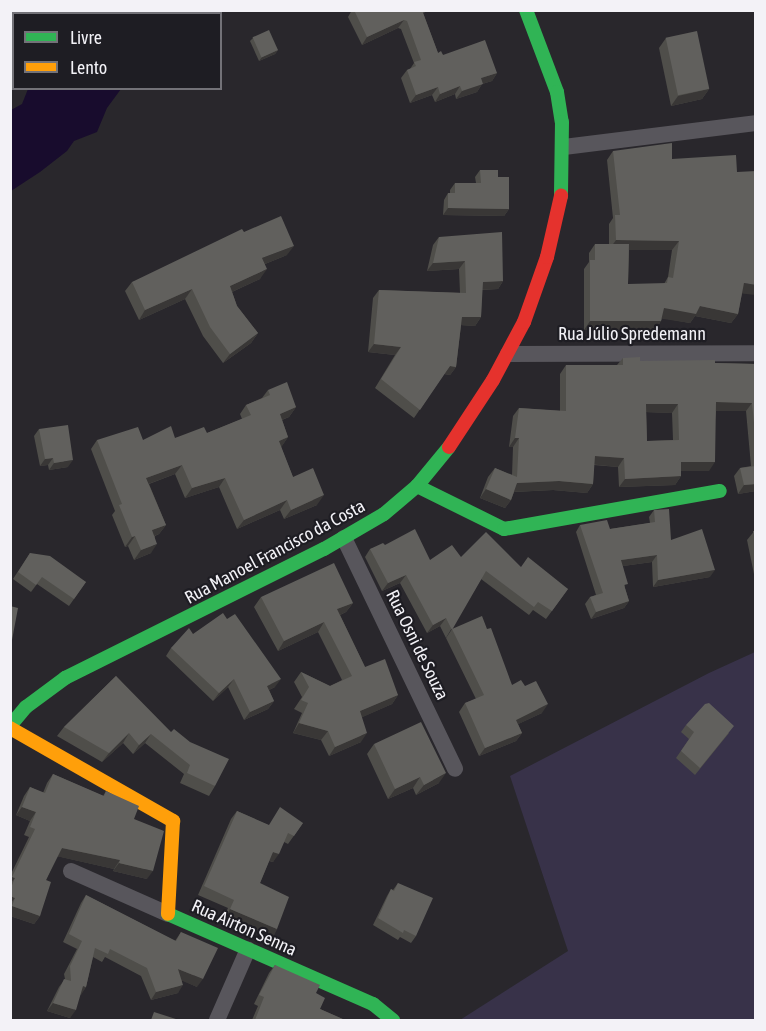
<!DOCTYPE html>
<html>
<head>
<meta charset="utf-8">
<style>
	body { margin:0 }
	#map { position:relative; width:766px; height:1031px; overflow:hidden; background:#29272c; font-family:"Asap Condensed",sans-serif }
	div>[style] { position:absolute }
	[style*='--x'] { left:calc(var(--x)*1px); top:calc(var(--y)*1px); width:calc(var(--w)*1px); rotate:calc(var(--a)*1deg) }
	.green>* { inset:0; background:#383249 }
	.water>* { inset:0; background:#180c2d }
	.street>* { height:16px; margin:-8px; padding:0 8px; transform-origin:8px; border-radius:8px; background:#58565c }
	.fast>* { height:14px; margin:-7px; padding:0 7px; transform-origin:7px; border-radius:7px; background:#30b455 }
	.slow>* { height:14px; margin:-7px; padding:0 7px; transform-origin:7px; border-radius:7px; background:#ff9f0a }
	.jam>* { height:14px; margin:-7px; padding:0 7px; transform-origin:7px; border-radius:7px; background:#e5322d }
	.wall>* { inset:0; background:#4f4e4a }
	.shaded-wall>* { inset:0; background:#393736; transform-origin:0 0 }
	.building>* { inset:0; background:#61605d; transform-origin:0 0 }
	span { translate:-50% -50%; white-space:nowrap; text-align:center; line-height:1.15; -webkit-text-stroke:4.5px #1e1d23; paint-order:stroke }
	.street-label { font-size:18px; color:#f3f2f7 }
	.frame { position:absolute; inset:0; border:12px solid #f3f2f7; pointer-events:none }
	.legend { position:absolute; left:12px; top:12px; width:210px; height:78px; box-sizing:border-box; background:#1e1d23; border:2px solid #737278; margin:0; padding:8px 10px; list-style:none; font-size:18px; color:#f3f2f7 }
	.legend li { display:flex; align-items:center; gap:12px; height:30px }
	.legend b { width:30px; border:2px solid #737278 }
</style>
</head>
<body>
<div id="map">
	<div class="green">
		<i style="clip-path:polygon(755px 652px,755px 1020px,460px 1020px,568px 951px,510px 776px,709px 673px)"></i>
	</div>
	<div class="water">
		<i style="clip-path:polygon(28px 89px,121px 89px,107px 108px,97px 132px,74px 141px,67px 151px,40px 172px,11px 191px,11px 110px,22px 104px)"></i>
	</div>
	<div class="street">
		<i style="--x:564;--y:147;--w:193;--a:-7.1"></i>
		<i style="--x:508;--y:354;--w:248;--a:-0.2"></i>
		<i style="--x:344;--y:538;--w:256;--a:64.3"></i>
		<i style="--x:71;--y:871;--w:106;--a:23.9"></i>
		<i style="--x:217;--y:1020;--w:77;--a:-66.4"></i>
	</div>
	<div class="fast">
		<i style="--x:526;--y:10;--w:88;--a:69.3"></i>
		<i style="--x:557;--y:92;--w:30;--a:81"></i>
		<i style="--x:562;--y:122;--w:74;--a:90.8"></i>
		<i style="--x:417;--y:486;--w:97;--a:26.3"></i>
		<i style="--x:504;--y:529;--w:219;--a:-10"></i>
		<i style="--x:10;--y:726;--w:25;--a:-50"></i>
		<i style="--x:26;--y:707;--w:49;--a:-36.6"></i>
		<i style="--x:65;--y:678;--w:289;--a:-26.5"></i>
		<i style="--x:324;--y:549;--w:69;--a:-30.3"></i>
		<i style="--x:384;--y:514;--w:43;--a:-40.3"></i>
		<i style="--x:417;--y:486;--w:50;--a:-50.6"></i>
		<i style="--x:168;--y:914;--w:224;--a:23.7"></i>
		<i style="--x:373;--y:1004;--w:26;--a:39"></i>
	</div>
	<div class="slow">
		<i style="--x:10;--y:728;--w:188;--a:29.7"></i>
		<i style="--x:173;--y:821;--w:93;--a:93.1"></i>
	</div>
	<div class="jam">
		<i style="--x:449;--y:447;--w:80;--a:-56.7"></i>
		<i style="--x:493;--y:380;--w:66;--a:-61.9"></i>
		<i style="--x:524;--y:322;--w:69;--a:-70.5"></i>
		<i style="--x:547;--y:257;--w:63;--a:-77.1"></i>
	</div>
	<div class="wall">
		<i style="clip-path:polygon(352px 10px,430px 10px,423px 13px,438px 53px,497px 73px,492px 81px,482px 84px,477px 92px,456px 99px,455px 94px,435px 102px,432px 95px,410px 103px,401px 78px,407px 70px,410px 69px,414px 63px,401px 29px,398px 28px,362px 45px,348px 17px)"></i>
		<i style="clip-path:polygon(253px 38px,278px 50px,275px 54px,259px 61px,250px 41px)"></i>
		<i style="clip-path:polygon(666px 38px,709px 89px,702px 99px,671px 106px,659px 48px)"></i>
		<i style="clip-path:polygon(evenodd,613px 151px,672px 159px,742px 293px,738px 314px,731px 323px,695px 316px,690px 323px,662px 318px,661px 321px,655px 330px,584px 330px,584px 269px,589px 262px,589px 253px,595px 244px,609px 244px,609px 224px,613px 218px,607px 160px,613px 151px,629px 250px,672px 250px,668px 277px,664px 284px,628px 284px,629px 250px)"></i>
		<i style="clip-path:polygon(480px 170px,498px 177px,509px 209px,504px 216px,443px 215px,444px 200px,448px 193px,450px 193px,450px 190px,455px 183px,476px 183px,475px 177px)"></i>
		<i style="clip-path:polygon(439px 237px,503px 281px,498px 289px,482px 290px,481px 317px,475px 326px,461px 325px,456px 367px,450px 375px,444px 374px,414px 418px,375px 388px,395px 355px,368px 352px,373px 298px,379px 290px,460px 293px,459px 269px,427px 271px,433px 245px)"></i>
		<i style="clip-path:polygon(287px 255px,265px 264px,260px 279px,232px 292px,237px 306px,258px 333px,251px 343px,223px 363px,203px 336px,185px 299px,139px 320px,125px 291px,132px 282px)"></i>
		<i style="clip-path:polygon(evenodd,623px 358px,640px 361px,756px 364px,756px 491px,738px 494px,734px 476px,740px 468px,751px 466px,746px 411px,716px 411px,709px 471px,681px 471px,681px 476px,675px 485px,619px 487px,618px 467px,594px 465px,593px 484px,587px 493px,553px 490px,514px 492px,511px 500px,505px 508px,480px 498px,488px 477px,495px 468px,512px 475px,513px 447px,509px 447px,513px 416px,519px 408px,560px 411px,560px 374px,566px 365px,617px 365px,623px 358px,646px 412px,672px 413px,673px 440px,647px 441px,646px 412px)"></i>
		<i style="clip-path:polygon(268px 390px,296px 407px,289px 417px,282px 420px,288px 437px,281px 447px,293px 477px,317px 505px,284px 519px,280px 510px,237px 529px,219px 487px,185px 498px,175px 474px,149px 484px,166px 525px,159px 534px,155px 536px,151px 553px,134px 560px,128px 546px,125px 547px,112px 515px,115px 511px,91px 449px,97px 440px,143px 440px,175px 438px,207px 433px,242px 419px,240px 414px,246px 405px,262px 398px)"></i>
		<i style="clip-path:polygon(39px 429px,68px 467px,49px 470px,48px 465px,40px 466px,34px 436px)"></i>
		<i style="clip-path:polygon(654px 510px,671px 540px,710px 577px,653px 587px,652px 562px,623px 566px,625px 588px,629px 601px,624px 608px,591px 619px,585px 604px,590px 597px,596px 595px,576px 532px,580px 525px,610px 529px,650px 523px,649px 517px)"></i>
		<i style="clip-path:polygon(756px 529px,756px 579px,755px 579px,747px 540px)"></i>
		<i style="clip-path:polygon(385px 545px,430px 560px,461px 557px,521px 567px,568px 589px,546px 619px,533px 610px,529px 615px,481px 579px,446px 638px,440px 626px,427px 633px,400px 583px,382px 591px,365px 557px,370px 549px)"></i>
		<i style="clip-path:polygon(30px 553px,86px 582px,69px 606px,37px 584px,31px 592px,13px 579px)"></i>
		<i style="clip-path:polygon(261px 597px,353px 603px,346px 612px,340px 615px,365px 667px,398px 695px,392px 704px,362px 717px,361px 742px,329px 756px,321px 740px,293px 733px,302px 713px,294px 709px,302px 697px,294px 682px,301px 672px,330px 686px,342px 680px,318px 632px,278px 651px,254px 607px)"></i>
		<i style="clip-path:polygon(452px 629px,542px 713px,518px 724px,522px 733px,516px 741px,479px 756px,459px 712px,465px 703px,476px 699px,446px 638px)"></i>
		<i style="clip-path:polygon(193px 634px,275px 687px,269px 690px,274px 701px,268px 709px,244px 720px,228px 687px,213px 701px,166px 656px,171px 648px)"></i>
		<i style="clip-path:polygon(116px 676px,215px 786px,209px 796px,180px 783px,184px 774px,145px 743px,133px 754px,123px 743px,102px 762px,57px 736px,64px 727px)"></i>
		<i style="clip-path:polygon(686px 725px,729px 733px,695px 775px,676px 758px,689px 739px,681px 732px)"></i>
		<i style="clip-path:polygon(374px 744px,439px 783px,416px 795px,413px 788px,388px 799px,367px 754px)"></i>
		<i style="clip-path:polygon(53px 774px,103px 796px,106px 791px,134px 819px,147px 879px,113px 871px,114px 869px,57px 856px,46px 880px,40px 916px,34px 924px,10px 916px,10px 876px,29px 837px,24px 835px,30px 821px,16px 815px,24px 796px,30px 787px,43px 793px,47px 783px)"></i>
		<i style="clip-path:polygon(237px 811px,268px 825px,303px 823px,288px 844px,284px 842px,273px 862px,269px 861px,260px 883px,277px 929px,272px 937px,224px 917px,228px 908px,198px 895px,231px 819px)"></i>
		<i style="clip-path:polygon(398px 883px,416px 936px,411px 943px,400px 937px,398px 940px,373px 925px,387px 896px,391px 889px,393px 890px)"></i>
		<i style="clip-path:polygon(86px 895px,175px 941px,181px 932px,197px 987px,182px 980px,178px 993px,151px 1000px,141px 976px,105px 957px,102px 962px,93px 957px,86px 987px,80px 995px,70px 1018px,47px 1011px,59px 987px,65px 979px,64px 974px,77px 949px,63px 942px,81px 903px)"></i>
		<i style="clip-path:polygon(275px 965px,316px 993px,320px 1009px,345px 1020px,252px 1020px,258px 1006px,254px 1004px,269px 973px)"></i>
	</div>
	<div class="shaded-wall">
		<i style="clip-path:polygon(404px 20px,398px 28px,362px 45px,367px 37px)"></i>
		<i style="clip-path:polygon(278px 50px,275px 54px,259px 61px,262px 57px)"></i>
		<i style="clip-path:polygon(497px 73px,492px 81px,482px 84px,477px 92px,456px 99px,462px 91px,481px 78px)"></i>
		<i style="clip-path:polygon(460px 86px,455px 94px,435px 102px,440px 94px)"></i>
		<i style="clip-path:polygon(438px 87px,432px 95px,410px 103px,416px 95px)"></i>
		<i style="clip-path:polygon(709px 89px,702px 99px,671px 106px,678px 96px)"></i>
		<i style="clip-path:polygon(448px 208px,509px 209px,504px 216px,443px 215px)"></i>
		<i style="clip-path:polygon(616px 240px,679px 241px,672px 250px,609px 250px)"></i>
		<i style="clip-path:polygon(294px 246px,287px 255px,255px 268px,262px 258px)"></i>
		<i style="clip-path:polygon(465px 261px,459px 269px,427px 271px,433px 263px)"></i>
		<i style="clip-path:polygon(267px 269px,260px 279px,223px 296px,230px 286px)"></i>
		<i style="clip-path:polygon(503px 281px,498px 289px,477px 290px,483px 282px)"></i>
		<i style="clip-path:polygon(744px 283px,756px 285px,756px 295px,737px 293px)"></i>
		<i style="clip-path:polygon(192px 289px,185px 299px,139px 320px,145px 310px)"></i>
		<i style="clip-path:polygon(700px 306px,738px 314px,731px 323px,695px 316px,690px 323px,657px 318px,664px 308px)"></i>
		<i style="clip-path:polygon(462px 317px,481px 317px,475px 326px,457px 325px)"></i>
		<i style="clip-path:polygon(590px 321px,661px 321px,655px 330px,584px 330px)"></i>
		<i style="clip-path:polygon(258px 333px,251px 343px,223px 363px,230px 354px)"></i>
		<i style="clip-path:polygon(374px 344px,401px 347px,395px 355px,368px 352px)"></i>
		<i style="clip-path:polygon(450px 366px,456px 367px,450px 375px,444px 374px)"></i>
		<i style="clip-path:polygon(716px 402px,752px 403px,746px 411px,710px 411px)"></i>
		<i style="clip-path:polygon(646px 404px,678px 404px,672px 413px,640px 412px)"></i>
		<i style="clip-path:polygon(296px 407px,289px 417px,273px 423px,280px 414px)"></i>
		<i style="clip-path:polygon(288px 437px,282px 446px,272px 450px,279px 441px)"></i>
		<i style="clip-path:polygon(515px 438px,519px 438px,513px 447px,509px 447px)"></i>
		<i style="clip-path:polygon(595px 456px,624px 458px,618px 467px,589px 464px)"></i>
		<i style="clip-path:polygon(53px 458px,48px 465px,40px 466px,45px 459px)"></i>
		<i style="clip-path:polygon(73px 460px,68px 467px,49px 470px,54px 463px)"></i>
		<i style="clip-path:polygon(681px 462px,715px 462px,709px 471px,675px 471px)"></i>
		<i style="clip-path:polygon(182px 465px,175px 474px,140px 487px,146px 478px)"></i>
		<i style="clip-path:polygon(681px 476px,675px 485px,619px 487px,625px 479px)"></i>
		<i style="clip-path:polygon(225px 478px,219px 487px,185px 498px,192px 488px)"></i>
		<i style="clip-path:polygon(559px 481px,593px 484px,587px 493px,553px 490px,511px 492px,517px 483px)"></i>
		<i style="clip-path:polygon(756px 484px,756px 491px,738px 494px,744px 485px)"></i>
		<i style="clip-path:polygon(486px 489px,511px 500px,505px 508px,480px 498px)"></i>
		<i style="clip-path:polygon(324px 495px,317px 505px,284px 519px,291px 510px)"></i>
		<i style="clip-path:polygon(287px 500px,280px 510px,237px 529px,244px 520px)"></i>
		<i style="clip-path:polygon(166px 525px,159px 534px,146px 539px,152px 530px)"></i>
		<i style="clip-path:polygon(135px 536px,128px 546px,125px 547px,132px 537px)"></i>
		<i style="clip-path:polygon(157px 544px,151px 553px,134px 560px,141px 550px)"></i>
		<i style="clip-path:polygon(657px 555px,652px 562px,616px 567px,621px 560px)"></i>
		<i style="clip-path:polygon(715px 570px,710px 577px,653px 587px,658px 580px)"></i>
		<i style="clip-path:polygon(406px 575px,400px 583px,382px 591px,388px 583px)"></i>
		<i style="clip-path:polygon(629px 601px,624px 608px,591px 619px,596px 612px)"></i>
		<i style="clip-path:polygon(353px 603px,346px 612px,331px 619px,337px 609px)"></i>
		<i style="clip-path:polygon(446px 618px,440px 626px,427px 633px,433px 625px)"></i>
		<i style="clip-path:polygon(324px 622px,318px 632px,278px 651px,284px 641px)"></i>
		<i style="clip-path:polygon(234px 679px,228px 687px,213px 701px,219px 693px)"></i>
		<i style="clip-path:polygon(281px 679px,275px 687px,261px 694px,267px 686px)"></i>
		<i style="clip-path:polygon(398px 695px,392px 704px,354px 721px,360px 711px)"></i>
		<i style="clip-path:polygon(274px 701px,268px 709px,244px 720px,250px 712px)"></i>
		<i style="clip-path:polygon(548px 704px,542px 713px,510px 728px,516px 720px)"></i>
		<i style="clip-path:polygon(299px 723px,328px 731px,321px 740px,293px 733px)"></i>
		<i style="clip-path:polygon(129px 733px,123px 743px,102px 762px,109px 753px)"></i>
		<i style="clip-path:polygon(367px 733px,361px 742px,329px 756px,335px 747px)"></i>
		<i style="clip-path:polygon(522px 733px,516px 741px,479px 756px,485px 748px)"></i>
		<i style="clip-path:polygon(151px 734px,145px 743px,133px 754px,139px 745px)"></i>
		<i style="clip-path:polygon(446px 773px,439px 783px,416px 795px,424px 785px)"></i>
		<i style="clip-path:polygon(420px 777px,413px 788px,388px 799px,395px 789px)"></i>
		<i style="clip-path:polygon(22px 807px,36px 812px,30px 821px,16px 815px)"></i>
		<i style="clip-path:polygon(62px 848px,120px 860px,114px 869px,56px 856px)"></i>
		<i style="clip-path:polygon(273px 852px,279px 854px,273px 862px,267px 860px)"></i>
		<i style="clip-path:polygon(119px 863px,153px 871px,147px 879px,113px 871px)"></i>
		<i style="clip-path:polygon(12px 877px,15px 878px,10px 884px,10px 879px)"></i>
		<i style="clip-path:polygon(10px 896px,15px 898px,10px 904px)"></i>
		<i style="clip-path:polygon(12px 906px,40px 916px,34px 924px,10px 916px,10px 908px)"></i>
		<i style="left:230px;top:909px;width:51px;height:10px;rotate:23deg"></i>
		<i style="clip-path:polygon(178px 969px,203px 979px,197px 987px,173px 977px)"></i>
		<i style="clip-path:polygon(183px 985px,178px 993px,151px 1000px,156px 992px)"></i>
		<i style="clip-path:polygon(83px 986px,86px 987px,81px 995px,77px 994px)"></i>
		<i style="clip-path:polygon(53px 1003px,76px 1010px,70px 1018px,47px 1011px)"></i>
	</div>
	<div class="building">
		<i style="clip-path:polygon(354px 10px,422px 10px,438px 53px,441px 51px,443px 55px,485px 40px,497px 73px,481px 78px,483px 84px,462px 91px,460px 86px,440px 94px,438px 87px,416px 95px,407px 70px,416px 66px,414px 62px,421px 60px,407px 21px,404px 20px,367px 37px)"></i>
		<i style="left:269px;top:30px;width:22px;height:18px;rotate:66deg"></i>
		<i style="left:697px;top:31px;width:59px;height:32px;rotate:78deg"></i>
		<i style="clip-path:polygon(672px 143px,672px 159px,736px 155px,737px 172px,756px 171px,756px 285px,744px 283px,738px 314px,700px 306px,696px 314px,664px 308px,661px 321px,590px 321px,590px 260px,595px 260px,595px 244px,629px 244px,628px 284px,667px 283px,668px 277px,673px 278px,679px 241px,616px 240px,615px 215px,620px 215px,613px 151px)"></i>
		<i style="clip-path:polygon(480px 170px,498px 170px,498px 177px,509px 177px,509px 209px,448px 208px,448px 193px,455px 193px,455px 183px,481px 183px)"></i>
		<i style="clip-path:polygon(281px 216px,294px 246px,262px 258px,267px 269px,230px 286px,237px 306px,258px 333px,230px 354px,210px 327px,192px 289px,145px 310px,132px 282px,242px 229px,244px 232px)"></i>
		<i style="clip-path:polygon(502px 232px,503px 281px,483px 282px,481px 317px,462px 317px,456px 367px,450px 366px,420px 410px,381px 379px,401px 347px,374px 344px,379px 290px,466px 293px,465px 261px,433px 263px,439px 237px)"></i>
		<i style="clip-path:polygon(evenodd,640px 357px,640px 361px,715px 360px,715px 363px,756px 364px,756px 443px,752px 403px,716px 402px,715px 462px,681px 462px,681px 476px,625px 479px,624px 458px,595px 456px,593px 484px,559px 481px,517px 483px,511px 500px,486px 489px,495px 468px,517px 477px,519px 438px,515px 438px,519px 408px,566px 411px,566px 365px,623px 365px,623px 358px,640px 357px,646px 404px,678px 404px,679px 440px,647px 441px,646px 404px)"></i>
		<i style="clip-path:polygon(287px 382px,296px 407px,280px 414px,288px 437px,279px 441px,293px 477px,313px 468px,324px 495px,291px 510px,287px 500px,244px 520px,225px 478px,192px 488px,182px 465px,146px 478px,166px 525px,152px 530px,157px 544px,141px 550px,135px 536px,132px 537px,119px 505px,122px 504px,97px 440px,138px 427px,143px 440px,171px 426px,175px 438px,204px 427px,207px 433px,251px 415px,246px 405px,270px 395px,268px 390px)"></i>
		<i style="clip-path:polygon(68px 425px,73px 460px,54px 463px,53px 458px,45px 459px,39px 429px)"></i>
		<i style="clip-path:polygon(756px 466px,756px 484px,744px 485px,740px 468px)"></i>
		<i style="clip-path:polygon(669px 509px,671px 540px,702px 529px,715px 570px,658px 580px,657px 555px,621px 560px,628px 584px,624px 585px,629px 601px,596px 612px,590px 597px,603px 593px,580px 525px,607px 520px,610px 529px,655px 522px,654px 510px)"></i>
		<i style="clip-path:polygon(415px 529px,430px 560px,452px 545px,461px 557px,486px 532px,521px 567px,528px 557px,568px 589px,552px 611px,538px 602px,534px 607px,486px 571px,452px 630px,446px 618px,433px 625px,406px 575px,388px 583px,370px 549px,383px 543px,385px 545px)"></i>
		<i style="clip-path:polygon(753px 531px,756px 531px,756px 542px)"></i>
		<i style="clip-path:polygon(30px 553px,50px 556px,86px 582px,74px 599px,42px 577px,36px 585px,18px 572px)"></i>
		<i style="clip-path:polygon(334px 563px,353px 603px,337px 609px,365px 667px,385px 659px,398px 695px,360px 711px,367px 733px,335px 747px,328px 731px,299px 723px,308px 703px,301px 700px,309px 687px,301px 672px,330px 686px,352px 676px,324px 622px,284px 641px,261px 597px)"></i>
		<i style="clip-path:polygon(10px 606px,18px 608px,12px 640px,10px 640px)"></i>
		<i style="clip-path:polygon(223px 613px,227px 619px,235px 614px,281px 679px,267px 686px,274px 701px,250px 712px,234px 679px,219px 693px,171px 648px,189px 628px,193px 634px)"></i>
		<i style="clip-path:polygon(482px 616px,487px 629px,491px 628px,512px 685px,521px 680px,525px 686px,536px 681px,548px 704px,516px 720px,522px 733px,485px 748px,465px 703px,484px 695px,452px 629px)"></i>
		<i style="clip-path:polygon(116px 676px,171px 732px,174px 729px,190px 742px,229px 759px,215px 786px,187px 773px,190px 765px,151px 734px,139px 745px,129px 733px,109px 753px,64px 727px)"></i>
		<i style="clip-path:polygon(709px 703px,734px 726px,700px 768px,681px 751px,694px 732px,686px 725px,705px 704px)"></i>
		<i style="clip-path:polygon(421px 722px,446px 773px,424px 785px,420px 777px,395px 789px,374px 744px)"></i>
		<i style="clip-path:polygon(53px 774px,104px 796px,106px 791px,139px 806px,134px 819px,164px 831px,153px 871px,119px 863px,120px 860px,62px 848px,46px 880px,51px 882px,40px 916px,12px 906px,15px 898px,10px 896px,10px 890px,15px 878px,12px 877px,35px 829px,30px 827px,36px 812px,22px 807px,30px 787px,45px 793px)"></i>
		<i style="clip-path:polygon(280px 807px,303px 823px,294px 836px,288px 833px,279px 854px,273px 852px,260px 883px,289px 897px,277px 929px,230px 909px,234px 900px,204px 886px,237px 811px,269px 825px)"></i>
		<i style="clip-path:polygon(398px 883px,433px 898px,416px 936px,404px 930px,403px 933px,378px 918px,391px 889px,394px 891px)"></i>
		<i style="clip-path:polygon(86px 895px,176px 941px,181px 932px,218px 948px,203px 979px,178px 969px,183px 985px,156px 992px,147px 968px,110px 949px,108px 954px,95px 948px,86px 987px,83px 986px,76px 1010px,53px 1003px,64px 979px,71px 981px,70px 966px,82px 941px,69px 934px)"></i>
		<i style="clip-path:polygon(275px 965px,320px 985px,316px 993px,325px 998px,320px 1009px,345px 1020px,255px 1020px,264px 997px,259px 995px)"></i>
		<i style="clip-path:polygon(154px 1012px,179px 1020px,151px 1020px)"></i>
	</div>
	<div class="street-label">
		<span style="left:632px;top:334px">Rua Júlio Spredemann</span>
		<span style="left:275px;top:552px;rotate:-28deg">Rua Manoel Francisco da Costa</span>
		<span style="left:417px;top:645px;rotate:64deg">Rua Osni de Souza</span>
		<span style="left:244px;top:928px;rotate:24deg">Rua Airton Senna</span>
	</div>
	<div class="frame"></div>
	<ul class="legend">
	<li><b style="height:8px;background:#30b455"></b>Livre</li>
	<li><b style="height:8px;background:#ff9f0a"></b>Lento</li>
	</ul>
</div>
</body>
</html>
